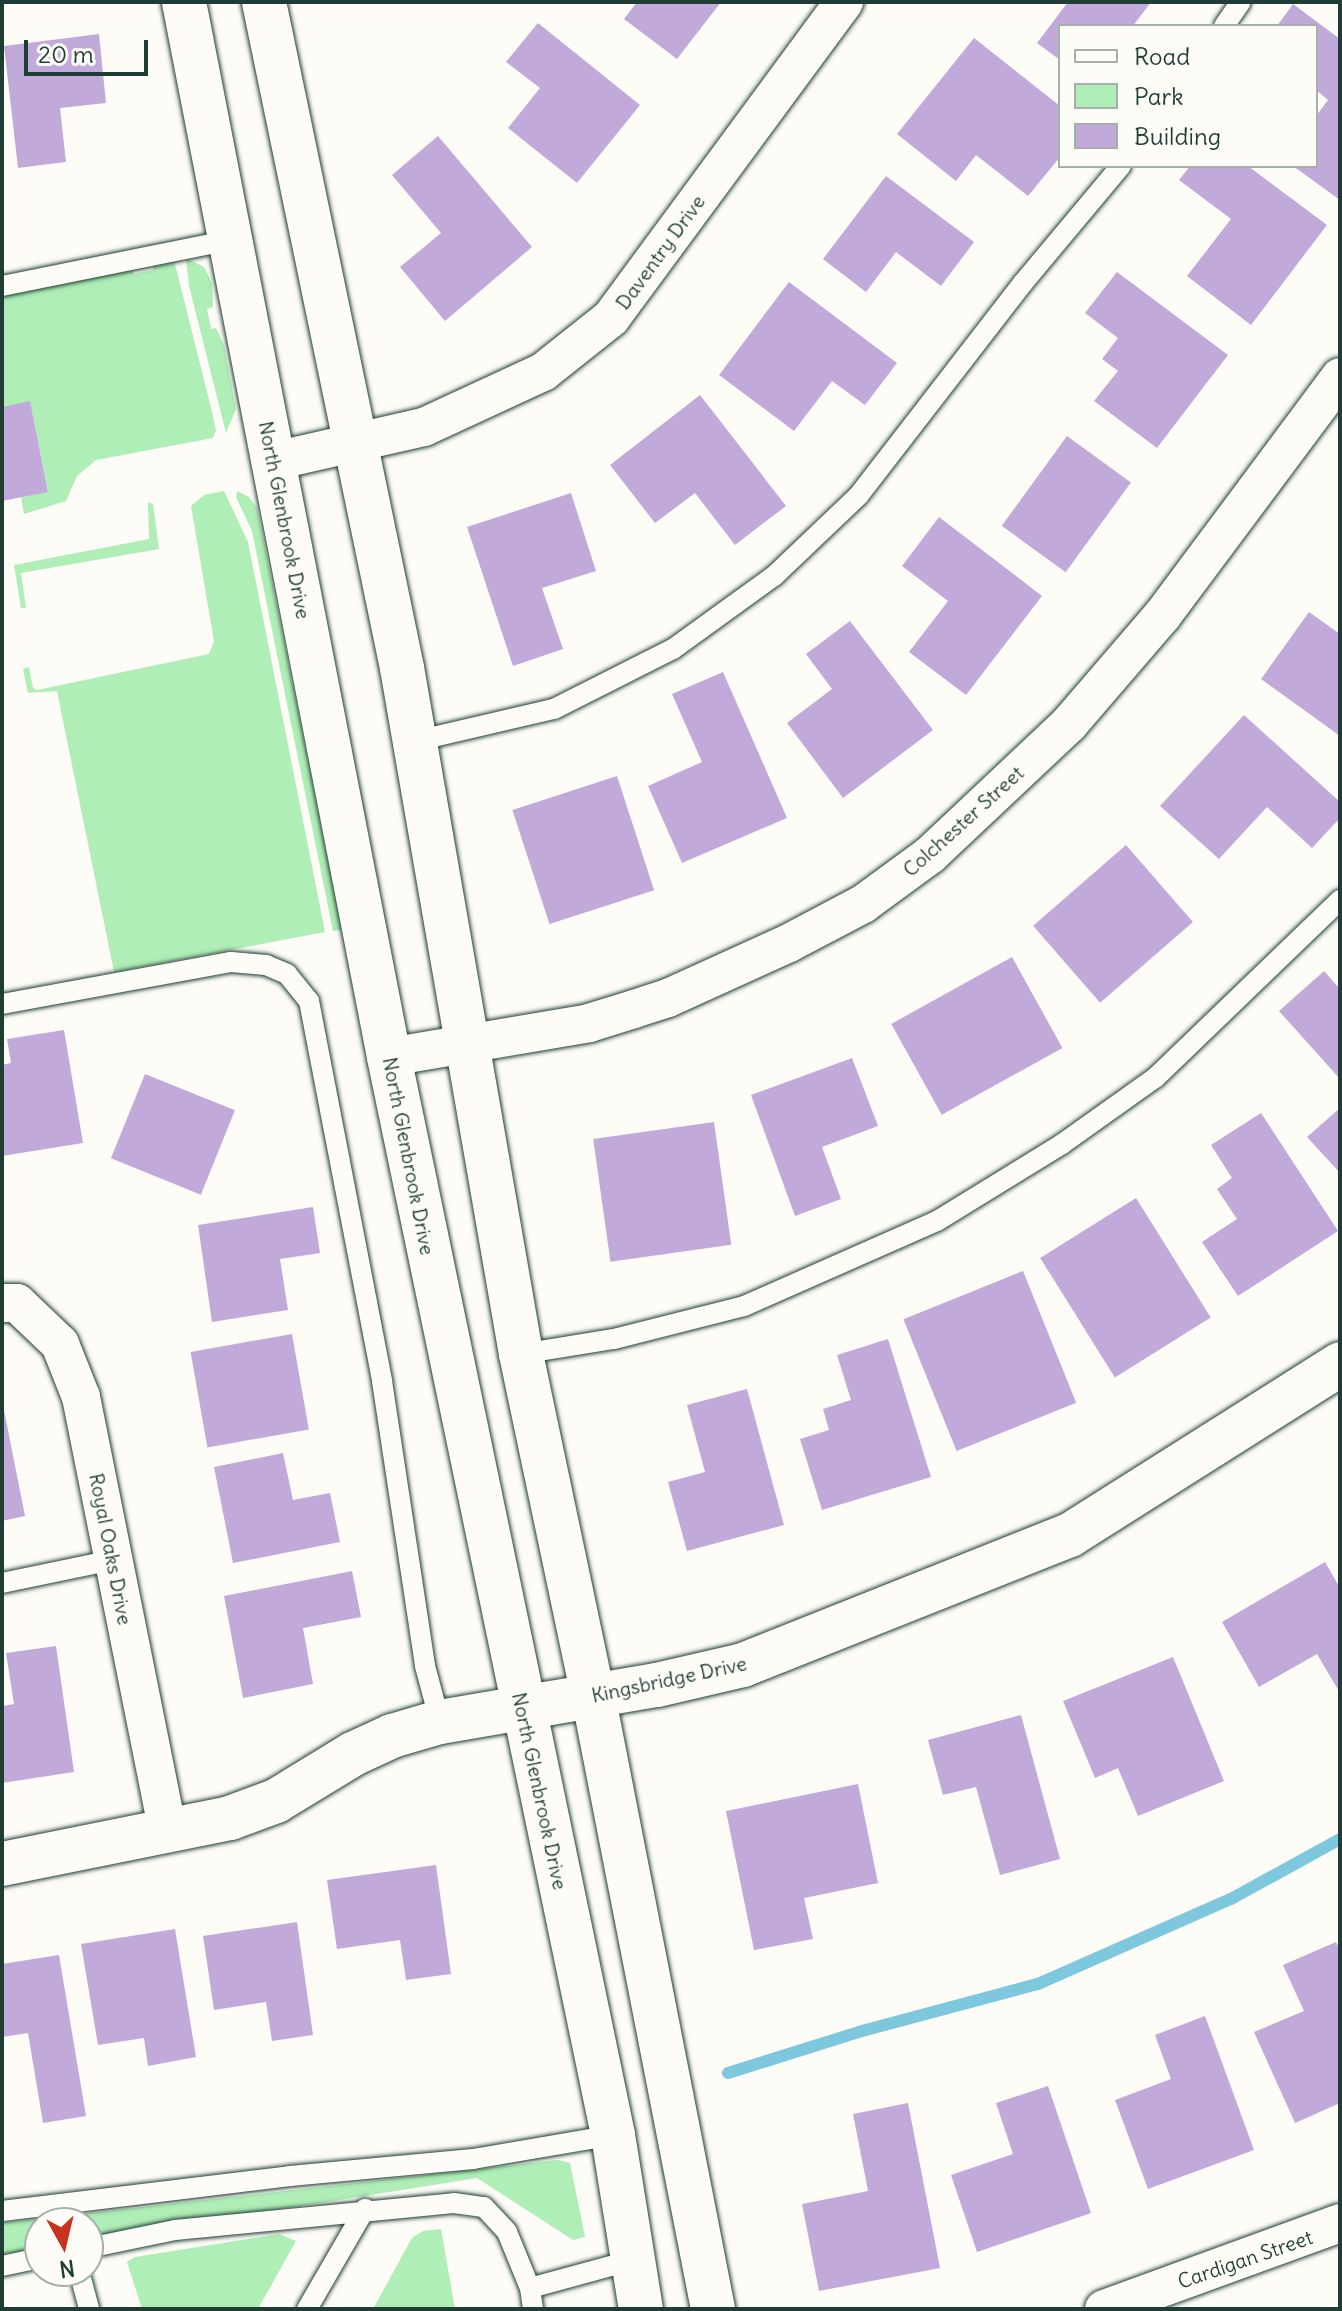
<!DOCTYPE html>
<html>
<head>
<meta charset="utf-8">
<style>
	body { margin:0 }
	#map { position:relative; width:1342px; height:2311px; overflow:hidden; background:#fdfcf7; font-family:Delius,sans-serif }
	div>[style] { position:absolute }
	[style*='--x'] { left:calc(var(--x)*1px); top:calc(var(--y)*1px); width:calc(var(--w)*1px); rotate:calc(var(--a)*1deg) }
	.green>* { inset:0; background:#afeeb6 }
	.stream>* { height:12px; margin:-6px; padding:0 6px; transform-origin:6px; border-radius:6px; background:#7dc8dd }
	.building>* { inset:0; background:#c1aad9; transform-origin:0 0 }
	.roads { filter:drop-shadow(0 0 2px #1f3d34) drop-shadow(0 0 2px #1f3d34) }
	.lane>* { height:20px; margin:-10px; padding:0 10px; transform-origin:10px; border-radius:10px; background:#fdfcf7 }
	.street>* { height:38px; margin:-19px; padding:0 19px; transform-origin:19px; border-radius:19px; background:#fdfcf7 }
	.secondary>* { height:44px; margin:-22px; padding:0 22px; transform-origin:22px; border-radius:22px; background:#fdfcf7 }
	span { translate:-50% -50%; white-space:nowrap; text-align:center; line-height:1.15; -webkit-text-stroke:8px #fdfcf7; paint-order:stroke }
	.street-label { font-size:20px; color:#1f3d34 }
	.frame { position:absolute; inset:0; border:4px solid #1f3d34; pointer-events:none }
	.legend { position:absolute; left:1058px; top:24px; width:260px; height:144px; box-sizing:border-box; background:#fdfcf7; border:2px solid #a4b0a9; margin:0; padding:10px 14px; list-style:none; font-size:24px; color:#1f3d34 }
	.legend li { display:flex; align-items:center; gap:16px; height:40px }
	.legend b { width:40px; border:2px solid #a4b0a9 }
	.north { position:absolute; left:24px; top:2207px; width:80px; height:80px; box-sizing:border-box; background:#fdfcf7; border:2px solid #a4b0a9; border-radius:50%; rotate:172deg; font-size:22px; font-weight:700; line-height:32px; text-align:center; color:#1f3d34 }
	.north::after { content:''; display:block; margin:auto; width:28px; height:36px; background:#c8321e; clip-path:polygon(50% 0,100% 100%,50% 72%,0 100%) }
	.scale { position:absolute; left:24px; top:40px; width:124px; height:36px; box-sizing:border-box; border:4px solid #1f3d34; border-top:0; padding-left:10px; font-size:24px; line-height:28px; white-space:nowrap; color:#1f3d34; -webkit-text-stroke:6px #fdfcf7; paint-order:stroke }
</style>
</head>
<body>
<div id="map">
	<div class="green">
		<i style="clip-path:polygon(186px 258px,204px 267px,212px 283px,213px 307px,207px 309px,211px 329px,216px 328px,224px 345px,236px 409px,226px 433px,189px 286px)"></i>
		<i style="clip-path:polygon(174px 260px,212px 412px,216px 431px,213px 438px,96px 460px,77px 476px,66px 501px,24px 514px,21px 497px,48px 491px,30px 402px,2px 407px,2px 293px,132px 268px,134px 274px,153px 270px,153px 263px)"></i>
		<i style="clip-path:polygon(224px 491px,248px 542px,325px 932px,114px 972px,57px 691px,28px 693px,23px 669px,29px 667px,33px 688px,37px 690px,209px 654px,214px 641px,191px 506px,204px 495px)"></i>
		<i style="clip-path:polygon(237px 491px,249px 497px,257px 508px,342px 930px,333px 931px,252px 531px,236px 497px)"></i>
		<i style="clip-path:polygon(148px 502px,153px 504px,159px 549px,21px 573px,26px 608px,21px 608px,14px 565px,149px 539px)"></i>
		<i style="clip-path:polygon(558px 2160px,570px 2163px,585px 2237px,573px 2240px,477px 2178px,88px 2240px,88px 2223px,40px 2223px,40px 2248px,2px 2254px,2px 2223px)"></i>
		<i style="clip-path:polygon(441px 2229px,455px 2309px,373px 2309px,412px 2238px,423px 2231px)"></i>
		<i style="clip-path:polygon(279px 2234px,296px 2241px,258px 2309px,142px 2309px,127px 2262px,135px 2257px)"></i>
	</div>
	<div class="stream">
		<i style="--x:728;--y:2073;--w:140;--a:-17.4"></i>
		<i style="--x:862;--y:2031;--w:182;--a:-15"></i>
		<i style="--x:1038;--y:1984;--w:211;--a:-23.8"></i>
		<i style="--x:1231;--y:1899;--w:124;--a:-28.8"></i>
	</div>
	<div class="building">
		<i style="clip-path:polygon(637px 2px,721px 2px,677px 59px,624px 19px)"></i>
		<i style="clip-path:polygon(1068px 2px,1151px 2px,1133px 26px,1060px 26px,1060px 60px,1037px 43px)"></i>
		<i style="clip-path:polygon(1293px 4px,1340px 39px,1340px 200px,1293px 166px,1316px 166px,1316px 116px,1328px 100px,1316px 90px,1316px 26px,1277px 26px)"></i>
		<i style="clip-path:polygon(538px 23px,640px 105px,577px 183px,508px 128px,540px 88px,506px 62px)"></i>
		<i style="clip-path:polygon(99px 34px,106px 103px,60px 108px,66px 162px,18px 168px,4px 46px)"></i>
		<i style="clip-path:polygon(974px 38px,1060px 106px,1060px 157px,1028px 196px,976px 155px,956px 181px,897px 134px)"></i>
		<i style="clip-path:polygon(438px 136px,532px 247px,445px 321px,400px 267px,441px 233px,392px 175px)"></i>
		<i style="clip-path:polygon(1190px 166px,1248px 166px,1327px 225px,1251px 325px,1187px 276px,1231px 219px,1179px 180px)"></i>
		<i style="clip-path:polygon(886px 176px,974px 242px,941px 286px,896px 252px,866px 292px,823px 259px)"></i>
		<i style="clip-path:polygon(1117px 272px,1228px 355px,1157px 448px,1094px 401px,1118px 371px,1102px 359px,1118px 338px,1085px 313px)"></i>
		<i style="clip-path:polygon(789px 282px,897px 363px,865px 405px,832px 381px,794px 431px,719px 375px)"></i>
		<i style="clip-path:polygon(700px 395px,786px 506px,735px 545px,695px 493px,655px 523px,610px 465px)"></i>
		<i style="clip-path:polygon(30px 401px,48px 492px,2px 501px,2px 407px)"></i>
		<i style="left:1067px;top:436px;width:79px;height:111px;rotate:36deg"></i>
		<i style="clip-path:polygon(571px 493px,596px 571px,542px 588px,563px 649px,513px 666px,467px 527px)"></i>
		<i style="clip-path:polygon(939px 517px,1042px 596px,966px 695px,909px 652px,948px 601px,902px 566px)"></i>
		<i style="clip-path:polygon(1309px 612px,1340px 634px,1340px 736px,1261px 679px)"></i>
		<i style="clip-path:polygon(850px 621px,933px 730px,843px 798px,787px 723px,832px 689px,806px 654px)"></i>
		<i style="clip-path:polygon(723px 672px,787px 818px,682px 863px,648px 786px,702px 762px,672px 694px)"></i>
		<i style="clip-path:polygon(1244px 715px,1340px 802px,1340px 818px,1312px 848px,1267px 807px,1219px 859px,1160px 806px)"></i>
		<i style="left:617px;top:776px;width:120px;height:110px;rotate:72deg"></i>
		<i style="left:1126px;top:845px;width:102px;height:123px;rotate:49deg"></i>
		<i style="left:1012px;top:957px;width:104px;height:138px;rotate:61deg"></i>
		<i style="clip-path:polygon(1324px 971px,1340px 989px,1340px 1079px,1279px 1011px)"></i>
		<i style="clip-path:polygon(64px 1030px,83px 1143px,2px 1156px,2px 1065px,11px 1063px,7px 1039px)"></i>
		<i style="clip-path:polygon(852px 1058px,878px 1126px,822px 1147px,841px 1199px,795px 1216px,751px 1095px)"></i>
		<i style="left:145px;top:1074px;width:97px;height:91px;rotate:22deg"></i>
		<i style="clip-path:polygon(1340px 1108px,1340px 1173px,1307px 1137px)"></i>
		<i style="clip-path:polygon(1261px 1113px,1338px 1231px,1238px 1296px,1202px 1242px,1237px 1219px,1217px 1189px,1232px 1178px,1211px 1145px)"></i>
		<i style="left:714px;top:1122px;width:124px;height:122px;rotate:82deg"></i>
		<i style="left:1136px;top:1198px;width:141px;height:113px;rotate:58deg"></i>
		<i style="clip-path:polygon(313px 1207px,320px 1253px,280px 1259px,288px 1310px,212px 1322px,198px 1225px)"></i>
		<i style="left:1023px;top:1271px;width:142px;height:129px;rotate:68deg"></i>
		<i style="left:292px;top:1334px;width:97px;height:103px;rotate:80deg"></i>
		<i style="clip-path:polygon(888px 1339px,931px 1477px,822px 1510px,800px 1439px,829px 1430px,823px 1409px,851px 1400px,837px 1355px)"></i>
		<i style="clip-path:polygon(747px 1389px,784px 1525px,687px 1551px,668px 1482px,705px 1472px,687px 1405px)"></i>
		<i style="clip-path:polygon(2px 1400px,25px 1516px,2px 1521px)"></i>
		<i style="clip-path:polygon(283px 1453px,293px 1500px,330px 1493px,340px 1542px,233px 1563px,214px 1467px)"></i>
		<i style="clip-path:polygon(1325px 1562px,1340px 1588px,1340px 1693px,1317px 1654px,1259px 1687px,1222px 1622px)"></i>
		<i style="clip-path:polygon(352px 1571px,361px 1617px,303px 1628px,313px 1684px,243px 1698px,224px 1596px)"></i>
		<i style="clip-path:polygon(56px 1646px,74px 1772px,2px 1783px,2px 1706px,14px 1704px,6px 1653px)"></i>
		<i style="clip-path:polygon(1173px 1657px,1224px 1781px,1138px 1816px,1118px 1768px,1095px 1778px,1063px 1701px)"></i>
		<i style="clip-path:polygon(1021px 1715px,1060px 1859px,1000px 1875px,976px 1787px,943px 1795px,928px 1740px)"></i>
		<i style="clip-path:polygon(858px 1784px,878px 1883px,804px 1898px,813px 1939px,754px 1950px,726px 1811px)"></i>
		<i style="clip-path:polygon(436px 1865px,451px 1974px,406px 1980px,400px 1940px,337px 1949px,327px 1880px)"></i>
		<i style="clip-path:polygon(297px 1922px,313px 2035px,272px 2041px,266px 2002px,214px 2010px,203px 1936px)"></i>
		<i style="clip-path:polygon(175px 1929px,196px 2057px,148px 2066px,144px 2038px,98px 2045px,81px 1944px)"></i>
		<i style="clip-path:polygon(1336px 1942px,1340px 1950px,1340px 2103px,1295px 2123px,1254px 2032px,1304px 2011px,1283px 1965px)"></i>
		<i style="clip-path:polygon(59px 1955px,86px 2116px,43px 2123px,28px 2033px,2px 2037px,2px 1964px)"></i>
		<i style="clip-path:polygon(1205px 2016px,1254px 2150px,1148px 2189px,1115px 2100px,1171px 2079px,1155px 2035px)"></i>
		<i style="clip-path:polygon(1048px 2086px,1091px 2213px,977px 2252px,951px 2175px,1013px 2154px,996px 2103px)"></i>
		<i style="clip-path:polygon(908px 2103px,940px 2268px,819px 2291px,802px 2204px,868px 2191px,853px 2114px)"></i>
	</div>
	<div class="roads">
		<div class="lane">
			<i style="--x:1224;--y:26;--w:29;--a:-55"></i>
			<i style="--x:2;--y:286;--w:233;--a:-11.4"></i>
			<i style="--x:416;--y:741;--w:142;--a:-13.1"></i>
			<i style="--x:554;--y:709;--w:133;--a:-26.8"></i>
			<i style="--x:673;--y:649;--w:125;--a:-35.9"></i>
			<i style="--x:774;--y:576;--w:117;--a:-43.6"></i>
			<i style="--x:859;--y:495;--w:268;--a:-52.3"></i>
			<i style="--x:1023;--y:283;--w:153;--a:-50.1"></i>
			<i style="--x:2;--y:1004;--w:233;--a:-10.4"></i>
			<i style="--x:231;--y:962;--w:35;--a:5"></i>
			<i style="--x:266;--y:965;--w:23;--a:23"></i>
			<i style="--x:287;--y:974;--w:35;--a:51"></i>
			<i style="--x:309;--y:1001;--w:387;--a:79.1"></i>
			<i style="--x:382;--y:1381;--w:288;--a:81.4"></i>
			<i style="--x:425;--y:1666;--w:58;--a:75"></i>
			<i style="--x:521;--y:1354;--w:94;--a:-9.2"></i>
			<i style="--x:614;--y:1339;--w:134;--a:-14.2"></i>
			<i style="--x:744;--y:1306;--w:211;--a:-23.8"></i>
			<i style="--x:937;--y:1221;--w:147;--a:-31.6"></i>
			<i style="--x:1062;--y:1144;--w:114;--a:-35.4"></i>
			<i style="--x:1155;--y:1078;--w:257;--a:-43.9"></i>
			<i style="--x:2;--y:1583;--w:113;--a:-11.7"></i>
			<i style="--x:2;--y:2211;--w:290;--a:-6.9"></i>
			<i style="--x:290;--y:2176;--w:184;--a:-5.3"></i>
			<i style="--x:473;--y:2159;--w:142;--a:-9.7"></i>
			<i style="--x:88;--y:2248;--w:89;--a:-11.7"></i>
			<i style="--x:175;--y:2230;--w:280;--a:-5.5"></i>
			<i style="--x:454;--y:2203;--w:30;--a:8"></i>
			<i style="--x:484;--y:2207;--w:34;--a:47"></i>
			<i style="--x:507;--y:2232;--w:61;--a:67.7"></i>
			<i style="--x:2;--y:2266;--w:39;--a:-12"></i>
			<i style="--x:79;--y:2271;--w:39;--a:75"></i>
			<i style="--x:307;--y:2309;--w:116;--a:-59.9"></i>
			<i style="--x:533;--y:2309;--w:21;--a:-98"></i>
			<i style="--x:530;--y:2288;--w:107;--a:-15.2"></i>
		</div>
		<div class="street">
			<i style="--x:274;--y:461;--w:154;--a:-12.8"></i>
			<i style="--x:424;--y:427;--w:131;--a:-24.8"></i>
			<i style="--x:543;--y:372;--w:87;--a:-38.5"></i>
			<i style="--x:611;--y:318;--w:393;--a:-53.6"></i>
			<i style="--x:389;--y:1057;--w:203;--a:-9.6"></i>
			<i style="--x:589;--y:1023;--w:47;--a:-17.3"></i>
			<i style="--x:634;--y:1009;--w:36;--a:-18"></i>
			<i style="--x:668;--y:998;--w:133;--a:-24.4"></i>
			<i style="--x:789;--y:943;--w:84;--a:-27.8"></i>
			<i style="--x:863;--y:904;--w:83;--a:-36.2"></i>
			<i style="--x:930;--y:855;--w:191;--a:-43.3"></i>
			<i style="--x:1069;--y:724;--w:143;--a:-49.3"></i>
			<i style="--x:1162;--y:616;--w:298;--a:-53.3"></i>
			<i style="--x:2;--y:1303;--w:15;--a:0"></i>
			<i style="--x:17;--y:1303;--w:59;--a:43.6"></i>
			<i style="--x:60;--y:1344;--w:57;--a:68.4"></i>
			<i style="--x:81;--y:1397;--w:440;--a:78.7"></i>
			<i style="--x:1104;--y:2309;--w:251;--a:-20"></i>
		</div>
		<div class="secondary">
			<i style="--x:184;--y:2;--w:1075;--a:79"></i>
			<i style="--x:389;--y:1057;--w:1101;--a:78.26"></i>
			<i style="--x:613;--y:2135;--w:176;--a:80.9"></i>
			<i style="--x:264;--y:2;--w:680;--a:78.29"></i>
			<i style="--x:402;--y:668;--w:696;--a:80.16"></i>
			<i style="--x:521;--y:1354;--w:349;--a:78.1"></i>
			<i style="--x:593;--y:1695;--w:626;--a:78.94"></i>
			<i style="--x:2;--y:1864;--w:233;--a:-11.4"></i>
			<i style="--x:230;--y:1818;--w:49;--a:-20.3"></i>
			<i style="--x:276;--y:1801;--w:90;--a:-31.4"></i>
			<i style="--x:353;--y:1754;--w:43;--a:-24.8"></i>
			<i style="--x:392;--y:1736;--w:50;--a:-16.3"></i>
			<i style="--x:440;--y:1722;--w:220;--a:-9.7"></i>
			<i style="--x:657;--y:1685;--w:88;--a:-13.1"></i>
			<i style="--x:743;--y:1665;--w:352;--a:-21.7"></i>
			<i style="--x:1070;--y:1535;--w:320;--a:-32.3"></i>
		</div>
	</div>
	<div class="street-label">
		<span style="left:660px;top:252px;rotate:-54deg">Daventry Drive</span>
		<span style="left:285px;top:520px;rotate:79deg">North Glenbrook Drive</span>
		<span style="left:963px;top:821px;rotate:-42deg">Colchester Street</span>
		<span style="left:409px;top:1156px;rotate:79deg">North Glenbrook Drive</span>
		<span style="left:111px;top:1549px;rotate:79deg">Royal Oaks Drive</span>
		<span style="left:669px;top:1679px;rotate:-12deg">Kingsbridge Drive</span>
		<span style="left:540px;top:1791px;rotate:78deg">North Glenbrook Drive</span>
		<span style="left:1245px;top:2259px;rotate:-19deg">Cardigan Street</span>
	</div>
	<div class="frame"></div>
	<ul class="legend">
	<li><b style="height:10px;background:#fdfcf7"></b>Road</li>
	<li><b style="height:22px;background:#afeeb6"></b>Park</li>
	<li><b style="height:22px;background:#c1aad9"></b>Building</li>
	</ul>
	<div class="north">N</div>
	<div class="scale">20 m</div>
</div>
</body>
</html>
